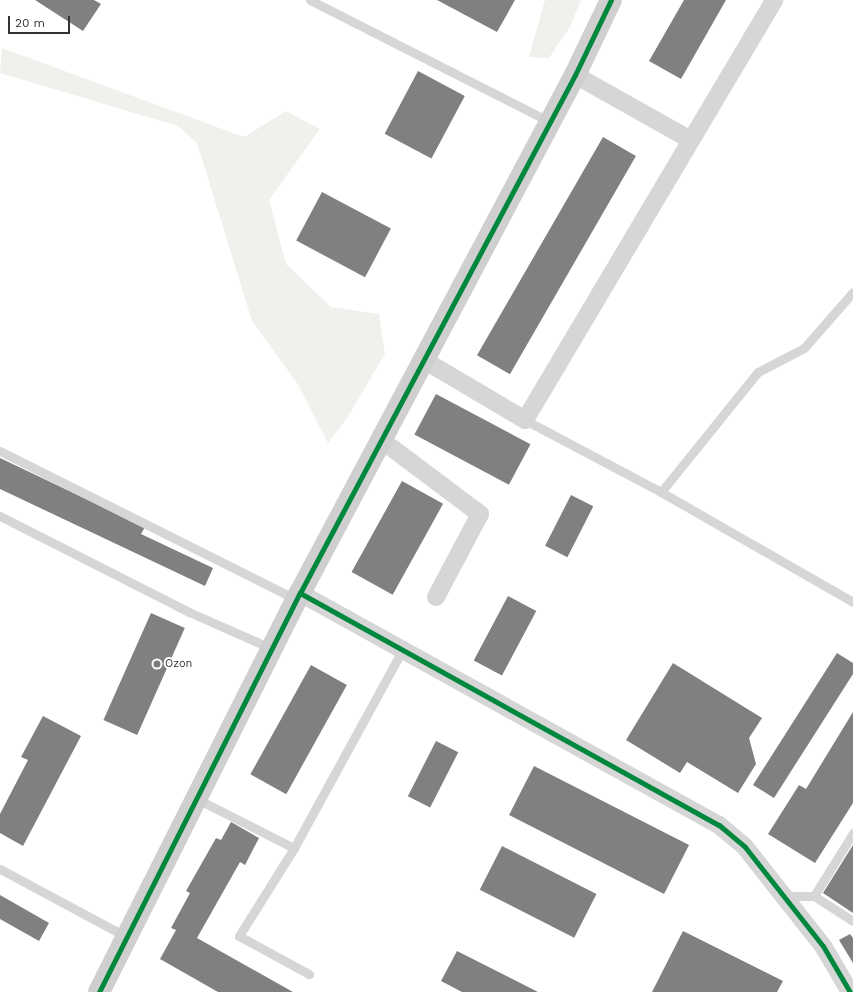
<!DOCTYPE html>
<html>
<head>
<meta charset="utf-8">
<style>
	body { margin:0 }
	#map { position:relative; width:853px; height:992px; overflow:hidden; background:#fff; font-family:"Work Sans",sans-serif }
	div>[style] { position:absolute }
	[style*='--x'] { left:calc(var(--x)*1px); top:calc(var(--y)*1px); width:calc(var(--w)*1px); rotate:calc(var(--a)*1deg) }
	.green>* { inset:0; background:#eff2ec }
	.building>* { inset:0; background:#808080; transform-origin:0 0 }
	.lane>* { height:9px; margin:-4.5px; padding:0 4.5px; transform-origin:4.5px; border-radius:4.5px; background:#d6d6d6 }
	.street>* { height:18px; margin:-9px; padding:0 9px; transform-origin:9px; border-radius:9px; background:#d6d6d6 }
	.secondary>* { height:22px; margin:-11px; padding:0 11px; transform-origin:11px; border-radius:11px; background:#cfcfcf }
	.cycleway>* { height:5px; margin:-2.5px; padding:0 2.5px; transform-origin:2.5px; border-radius:2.5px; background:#00873e }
	.dots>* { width:11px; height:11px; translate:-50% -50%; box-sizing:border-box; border:2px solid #fff; border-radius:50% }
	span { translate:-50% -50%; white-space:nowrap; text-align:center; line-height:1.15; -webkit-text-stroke:4px #fff; paint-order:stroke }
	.poi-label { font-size:11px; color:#323232 }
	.left { translate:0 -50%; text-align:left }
	.scale { position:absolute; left:8px; top:16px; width:62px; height:18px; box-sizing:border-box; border:2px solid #323232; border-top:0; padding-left:5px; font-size:12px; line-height:14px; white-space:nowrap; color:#323232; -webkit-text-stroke:3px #fff; paint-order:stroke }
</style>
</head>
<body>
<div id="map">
	<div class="green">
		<i style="clip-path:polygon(545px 0,581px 0,570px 27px,549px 58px,529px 57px)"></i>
		<i style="clip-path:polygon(2px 48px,244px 137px,286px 111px,320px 129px,269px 200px,286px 264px,331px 307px,379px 314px,385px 354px,347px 418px,328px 443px,297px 383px,252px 321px,197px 143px,178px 126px,0 73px)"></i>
	</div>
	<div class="building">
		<i style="clip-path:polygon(35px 0,94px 0,101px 4px,83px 31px)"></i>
		<i style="clip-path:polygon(437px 0,515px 0,497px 32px)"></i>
		<i style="clip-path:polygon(684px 0,726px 0,681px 79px,649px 61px)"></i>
		<i style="left:418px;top:71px;width:53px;height:71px;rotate:28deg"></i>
		<i style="left:603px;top:137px;width:38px;height:252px;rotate:30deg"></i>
		<i style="left:322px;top:192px;width:78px;height:55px;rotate:28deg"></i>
		<i style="left:436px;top:394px;width:107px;height:46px;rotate:28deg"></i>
		<i style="clip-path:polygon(0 458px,145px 527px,141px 534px,213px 568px,205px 586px,0 489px)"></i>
		<i style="left:402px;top:481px;width:47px;height:104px;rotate:29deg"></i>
		<i style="left:571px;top:495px;width:25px;height:57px;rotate:27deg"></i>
		<i style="left:508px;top:596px;width:32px;height:73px;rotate:28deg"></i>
		<i style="left:151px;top:613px;width:37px;height:117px;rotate:24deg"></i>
		<i style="clip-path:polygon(837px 653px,853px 663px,853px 674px,774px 798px,753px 785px)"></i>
		<i style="clip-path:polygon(673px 663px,762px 718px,749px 738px,756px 764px,738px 793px,687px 762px,680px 773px,626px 740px)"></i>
		<i style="left:311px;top:665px;width:41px;height:125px;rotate:29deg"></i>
		<i style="clip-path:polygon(853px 712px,853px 803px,815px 863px,768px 834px,799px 785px,806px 789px)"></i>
		<i style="clip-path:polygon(43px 716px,81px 736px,23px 846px,0 833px,0 814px,28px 760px,21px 757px)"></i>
		<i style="left:436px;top:741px;width:25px;height:62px;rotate:27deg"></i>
		<i style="left:534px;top:766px;width:174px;height:55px;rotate:27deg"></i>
		<i style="clip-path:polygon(231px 822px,259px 838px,245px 865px,240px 862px,197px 938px,293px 992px,218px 992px,160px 959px,176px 930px,171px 928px,190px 893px,186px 891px,216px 838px,221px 840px)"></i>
		<i style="clip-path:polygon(853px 845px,853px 913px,823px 893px)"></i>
		<i style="left:502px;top:846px;width:106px;height:49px;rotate:27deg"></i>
		<i style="clip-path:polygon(0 895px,49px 923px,39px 941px,0 919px)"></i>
		<i style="clip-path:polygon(683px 931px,783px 981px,777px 992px,652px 992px)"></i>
		<i style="clip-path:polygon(850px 934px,853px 938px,853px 963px,839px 940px)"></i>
		<i style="clip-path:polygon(457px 951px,538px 992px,462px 992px,441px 981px)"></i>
	</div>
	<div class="lane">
		<i style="--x:310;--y:0;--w:269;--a:26.9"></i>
		<i style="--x:525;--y:420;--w:154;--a:27.9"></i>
		<i style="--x:661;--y:492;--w:221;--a:29.8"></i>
		<i style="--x:0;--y:451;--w:332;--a:26.6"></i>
		<i style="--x:661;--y:492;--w:154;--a:-51.1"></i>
		<i style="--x:758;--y:372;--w:52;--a:-27.6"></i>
		<i style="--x:804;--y:348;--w:74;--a:-48.8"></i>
		<i style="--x:0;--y:516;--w:212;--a:26.9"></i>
		<i style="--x:189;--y:612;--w:92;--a:23.8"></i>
		<i style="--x:197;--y:799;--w:109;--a:26.8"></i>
		<i style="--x:294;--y:848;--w:104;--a:122"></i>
		<i style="--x:239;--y:936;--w:80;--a:28.5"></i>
		<i style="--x:853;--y:833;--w:74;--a:121.8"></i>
		<i style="--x:814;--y:896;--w:46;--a:32.7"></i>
		<i style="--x:294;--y:848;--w:227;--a:-61.3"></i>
		<i style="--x:0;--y:869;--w:144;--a:28.2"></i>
		<i style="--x:784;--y:896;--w:30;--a:0"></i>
	</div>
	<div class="street">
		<i style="--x:575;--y:75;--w:133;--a:29.3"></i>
		<i style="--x:422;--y:359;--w:120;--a:30.6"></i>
		<i style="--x:525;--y:420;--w:488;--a:-59.3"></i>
		<i style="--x:380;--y:439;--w:125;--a:36.9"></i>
		<i style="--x:480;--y:514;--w:94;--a:117.9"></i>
		<i style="--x:300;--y:593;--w:479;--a:29"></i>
		<i style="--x:719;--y:825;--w:34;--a:40"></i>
		<i style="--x:745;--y:847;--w:126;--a:51.8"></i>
		<i style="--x:823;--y:946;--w:53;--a:59.6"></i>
	</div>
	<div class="secondary">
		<i style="--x:99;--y:992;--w:447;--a:-63.3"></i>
		<i style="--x:300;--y:593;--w:586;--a:-62.04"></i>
		<i style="--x:575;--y:75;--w:83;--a:-64.4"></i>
	</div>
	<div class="cycleway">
		<i style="--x:300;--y:593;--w:479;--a:29"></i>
		<i style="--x:719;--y:825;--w:34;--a:40"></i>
		<i style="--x:745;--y:847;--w:126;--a:51.8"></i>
		<i style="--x:823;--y:946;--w:53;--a:59.6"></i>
		<i style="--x:99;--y:992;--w:447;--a:-63.3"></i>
		<i style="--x:300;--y:593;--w:586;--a:-62.04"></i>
		<i style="--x:575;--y:75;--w:83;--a:-64.4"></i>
	</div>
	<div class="dots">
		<i style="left:157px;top:664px;background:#7a7a7a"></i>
	</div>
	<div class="poi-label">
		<span class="left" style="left:165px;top:664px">Ozon</span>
	</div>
	<div class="scale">20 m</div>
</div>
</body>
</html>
